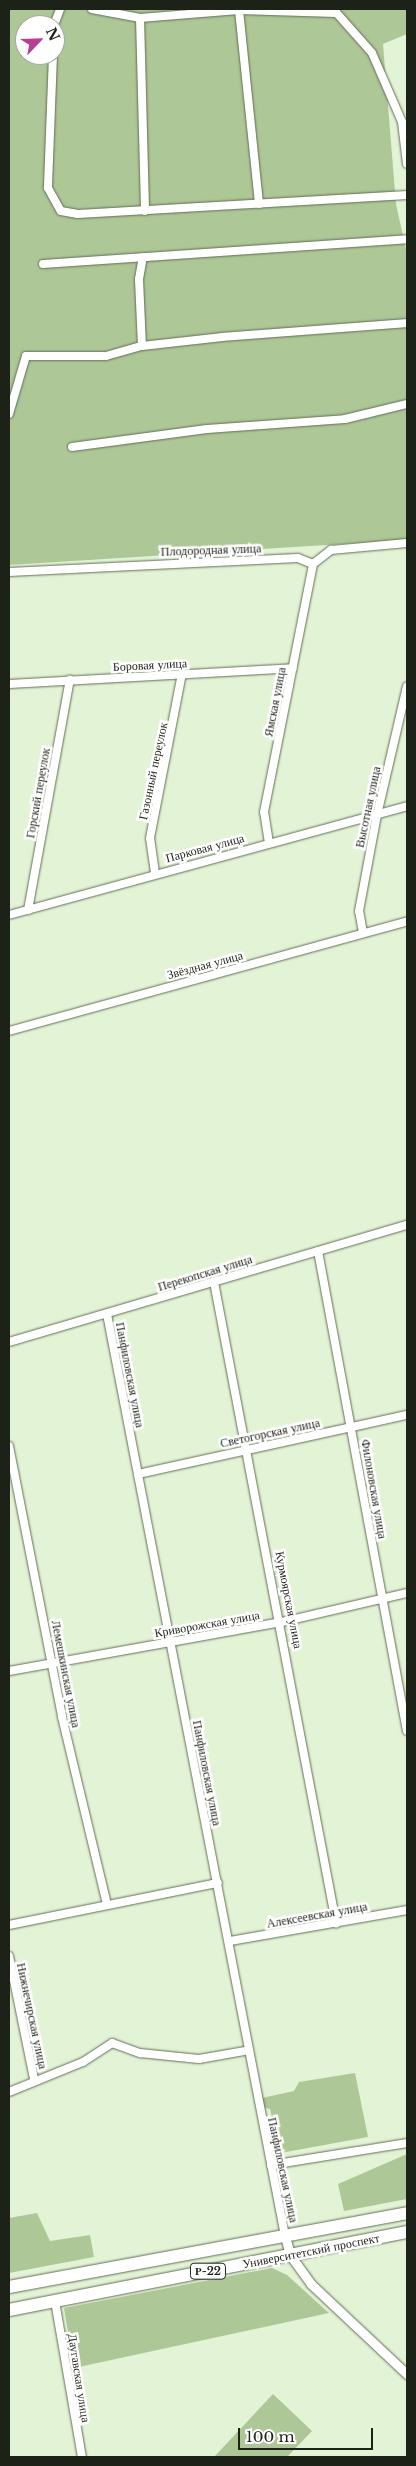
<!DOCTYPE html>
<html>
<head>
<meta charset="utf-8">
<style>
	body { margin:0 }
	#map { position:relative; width:416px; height:2466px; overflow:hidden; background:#e3f3d6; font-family:"Libre Baskerville",serif }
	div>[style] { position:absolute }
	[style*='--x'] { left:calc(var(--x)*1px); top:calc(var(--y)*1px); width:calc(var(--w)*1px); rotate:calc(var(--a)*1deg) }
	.green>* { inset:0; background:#aec797 }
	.roads { filter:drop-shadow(0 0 1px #616e56) drop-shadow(0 0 1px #616e56) }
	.minor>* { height:8px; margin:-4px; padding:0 4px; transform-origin:4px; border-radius:4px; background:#fff }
	.tertiary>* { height:9px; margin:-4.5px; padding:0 4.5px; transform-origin:4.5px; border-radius:4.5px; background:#fff }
	.trunk>* { height:12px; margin:-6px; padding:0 6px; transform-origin:6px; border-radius:6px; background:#fff }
	span { translate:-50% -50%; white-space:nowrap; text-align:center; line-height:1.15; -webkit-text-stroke:5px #fff; paint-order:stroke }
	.shield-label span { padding:1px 4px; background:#fff; border:1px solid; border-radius:4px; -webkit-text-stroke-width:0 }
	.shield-label { font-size:11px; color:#1d2218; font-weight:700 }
	.street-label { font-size:12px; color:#1d2218 }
	.frame { position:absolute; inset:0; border:10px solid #1d2218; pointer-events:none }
	.north { position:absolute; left:15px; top:15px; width:50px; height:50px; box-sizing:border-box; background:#fff; border:1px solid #a5a7a3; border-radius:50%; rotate:66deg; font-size:14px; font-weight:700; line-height:20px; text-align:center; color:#1d2218 }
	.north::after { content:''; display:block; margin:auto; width:18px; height:22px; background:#b63e94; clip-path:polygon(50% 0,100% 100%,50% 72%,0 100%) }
	.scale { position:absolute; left:238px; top:2428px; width:135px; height:22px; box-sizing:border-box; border:2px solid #1d2218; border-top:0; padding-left:6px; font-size:15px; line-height:18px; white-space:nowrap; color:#1d2218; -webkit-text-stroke:4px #fff; paint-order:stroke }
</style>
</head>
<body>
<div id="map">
	<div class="green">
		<i style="clip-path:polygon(evenodd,9px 9px,407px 9px,407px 34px,383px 44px,396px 204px,407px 254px,407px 540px,9px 565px,9px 9px,25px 25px,55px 25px,55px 55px,25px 55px,25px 25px)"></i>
		<i style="clip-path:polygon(355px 2073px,368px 2137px,275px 2154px,273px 2146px,278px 2144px,270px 2109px,265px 2108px,262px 2098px,294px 2091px,299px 2082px)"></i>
		<i style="clip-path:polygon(407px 2154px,407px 2199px,344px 2211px,338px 2184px)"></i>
		<i style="clip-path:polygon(37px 2213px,50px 2241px,90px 2235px,94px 2257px,9px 2273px,9px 2218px)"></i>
		<i style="clip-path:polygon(272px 2268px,287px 2275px,329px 2313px,74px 2368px,64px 2308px)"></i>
		<i style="clip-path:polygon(273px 2394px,312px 2431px,287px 2457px,214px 2457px)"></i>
	</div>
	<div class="roads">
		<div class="minor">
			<i style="--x:92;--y:9;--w:49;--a:10.6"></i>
			<i style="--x:140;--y:18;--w:99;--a:-4.6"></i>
			<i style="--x:239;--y:10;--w:97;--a:1.8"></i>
			<i style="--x:239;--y:10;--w:195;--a:84.1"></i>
			<i style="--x:334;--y:10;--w:57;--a:48.5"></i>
			<i style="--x:372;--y:53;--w:75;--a:66.5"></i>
			<i style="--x:402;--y:122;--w:42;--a:83.2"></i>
			<i style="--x:140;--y:18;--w:193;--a:88.5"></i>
			<i style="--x:54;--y:25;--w:17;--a:-69"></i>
			<i style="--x:53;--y:55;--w:133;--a:92.2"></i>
			<i style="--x:48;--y:188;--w:26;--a:61"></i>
			<i style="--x:61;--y:211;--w:17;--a:10"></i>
			<i style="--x:78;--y:214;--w:330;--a:-3.3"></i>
			<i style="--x:43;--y:264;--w:365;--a:-3.9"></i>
			<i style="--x:142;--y:346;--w:67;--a:-92.6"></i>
			<i style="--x:139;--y:279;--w:22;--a:-80"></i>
			<i style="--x:9;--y:414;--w:60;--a:-73.7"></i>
			<i style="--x:26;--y:356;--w:80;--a:0"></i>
			<i style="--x:106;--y:356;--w:37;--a:-16"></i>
			<i style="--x:142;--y:346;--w:81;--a:-6.4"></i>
			<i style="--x:222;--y:337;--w:186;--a:-4.3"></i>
			<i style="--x:72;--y:447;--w:136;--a:-7.6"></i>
			<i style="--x:207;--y:429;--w:138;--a:-4.1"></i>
			<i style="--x:345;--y:419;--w:64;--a:-13.6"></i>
			<i style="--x:9;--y:572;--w:289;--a:-2.8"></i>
			<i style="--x:298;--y:558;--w:16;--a:22"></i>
			<i style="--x:313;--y:564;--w:23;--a:-38"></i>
			<i style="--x:331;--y:550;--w:76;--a:-5.3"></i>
			<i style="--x:9;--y:684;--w:284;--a:-3.2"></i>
			<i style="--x:269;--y:843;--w:31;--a:-99"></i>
			<i style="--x:264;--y:812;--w:253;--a:-78.8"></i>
			<i style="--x:155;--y:873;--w:35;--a:-98"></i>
			<i style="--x:150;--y:838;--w:167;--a:-79"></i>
			<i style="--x:28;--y:910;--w:234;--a:-79.7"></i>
			<i style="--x:9;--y:915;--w:413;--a:-15.3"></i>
			<i style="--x:363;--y:933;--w:22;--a:-100"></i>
			<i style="--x:359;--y:911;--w:98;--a:-79.4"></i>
			<i style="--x:377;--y:815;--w:132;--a:-76.9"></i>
			<i style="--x:9;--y:1031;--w:413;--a:-15.4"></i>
			<i style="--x:318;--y:1251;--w:488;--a:79.5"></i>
			<i style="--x:214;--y:1282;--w:653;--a:79.22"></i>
			<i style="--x:107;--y:1314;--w:939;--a:79.07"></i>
			<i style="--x:9;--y:1342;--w:415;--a:-16.4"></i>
			<i style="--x:9;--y:1446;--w:276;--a:78.9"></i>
			<i style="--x:62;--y:1717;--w:192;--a:76.5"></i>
			<i style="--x:138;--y:1474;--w:275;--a:-12.4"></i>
			<i style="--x:9;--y:1671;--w:277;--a:-10.2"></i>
			<i style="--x:282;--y:1622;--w:128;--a:-13.1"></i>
			<i style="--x:9;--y:1925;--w:213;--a:-11.4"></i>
			<i style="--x:230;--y:1941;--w:180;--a:-9.9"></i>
			<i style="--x:9;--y:1956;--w:126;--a:78.5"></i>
			<i style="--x:9;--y:2092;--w:80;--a:-22.1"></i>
			<i style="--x:83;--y:2062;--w:35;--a:-33"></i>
			<i style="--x:112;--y:2043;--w:30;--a:20"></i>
			<i style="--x:140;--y:2053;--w:59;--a:5.8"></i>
			<i style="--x:199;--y:2059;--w:47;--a:-9.9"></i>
			<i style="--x:271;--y:2165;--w:138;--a:-9.2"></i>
			<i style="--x:55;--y:2301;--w:158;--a:80.2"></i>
		</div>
		<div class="tertiary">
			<i style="--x:285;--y:2236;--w:20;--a:75"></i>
			<i style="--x:290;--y:2255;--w:36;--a:54"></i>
			<i style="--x:311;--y:2284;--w:132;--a:43.2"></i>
		</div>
		<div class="trunk">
			<i style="--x:9;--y:2287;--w:405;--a:-10.5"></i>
			<i style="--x:9;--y:2310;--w:406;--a:-11.1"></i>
		</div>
	</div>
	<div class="shield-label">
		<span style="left:208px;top:2271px">Р-22</span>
	</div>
	<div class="street-label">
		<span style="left:211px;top:550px;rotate:-2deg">Плодородная улица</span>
		<span style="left:150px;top:665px;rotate:-3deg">Боровая улица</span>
		<span style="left:275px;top:702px;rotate:-79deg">Ямская улица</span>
		<span style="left:153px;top:771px;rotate:-78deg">Газонный переулок</span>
		<span style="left:38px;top:793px;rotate:-80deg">Горский переулок</span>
		<span style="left:368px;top:807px;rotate:-78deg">Высотная улица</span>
		<span style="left:205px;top:848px;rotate:-15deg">Парковая улица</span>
		<span style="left:205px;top:965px;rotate:-15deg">Звёздная улица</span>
		<span style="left:205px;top:1273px;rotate:-17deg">Перекопская улица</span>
		<span style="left:130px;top:1375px;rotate:79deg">Панфиловская улица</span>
		<span style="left:270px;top:1433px;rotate:-12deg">Светогорская улица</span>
		<span style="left:374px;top:1489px;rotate:80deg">Филоновская улица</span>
		<span style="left:289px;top:1600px;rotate:79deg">Курмоярская улица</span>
		<span style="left:207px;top:1624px;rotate:-10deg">Криворожская улица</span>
		<span style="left:66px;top:1674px;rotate:79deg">Лемешкинская улица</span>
		<span style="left:207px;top:1773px;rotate:79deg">Панфиловская улица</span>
		<span style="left:317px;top:1915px;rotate:-10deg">Алексеевская улица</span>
		<span style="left:32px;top:2016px;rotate:78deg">Нижнечирская улица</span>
		<span style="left:283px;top:2170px;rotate:78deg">Панфиловская улица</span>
		<span style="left:311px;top:2251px;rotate:-11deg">Университетский проспект</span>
		<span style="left:79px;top:2378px;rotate:81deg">Даугавская улица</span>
	</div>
	<div class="frame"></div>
	<div class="north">N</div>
	<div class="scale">100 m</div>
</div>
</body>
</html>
